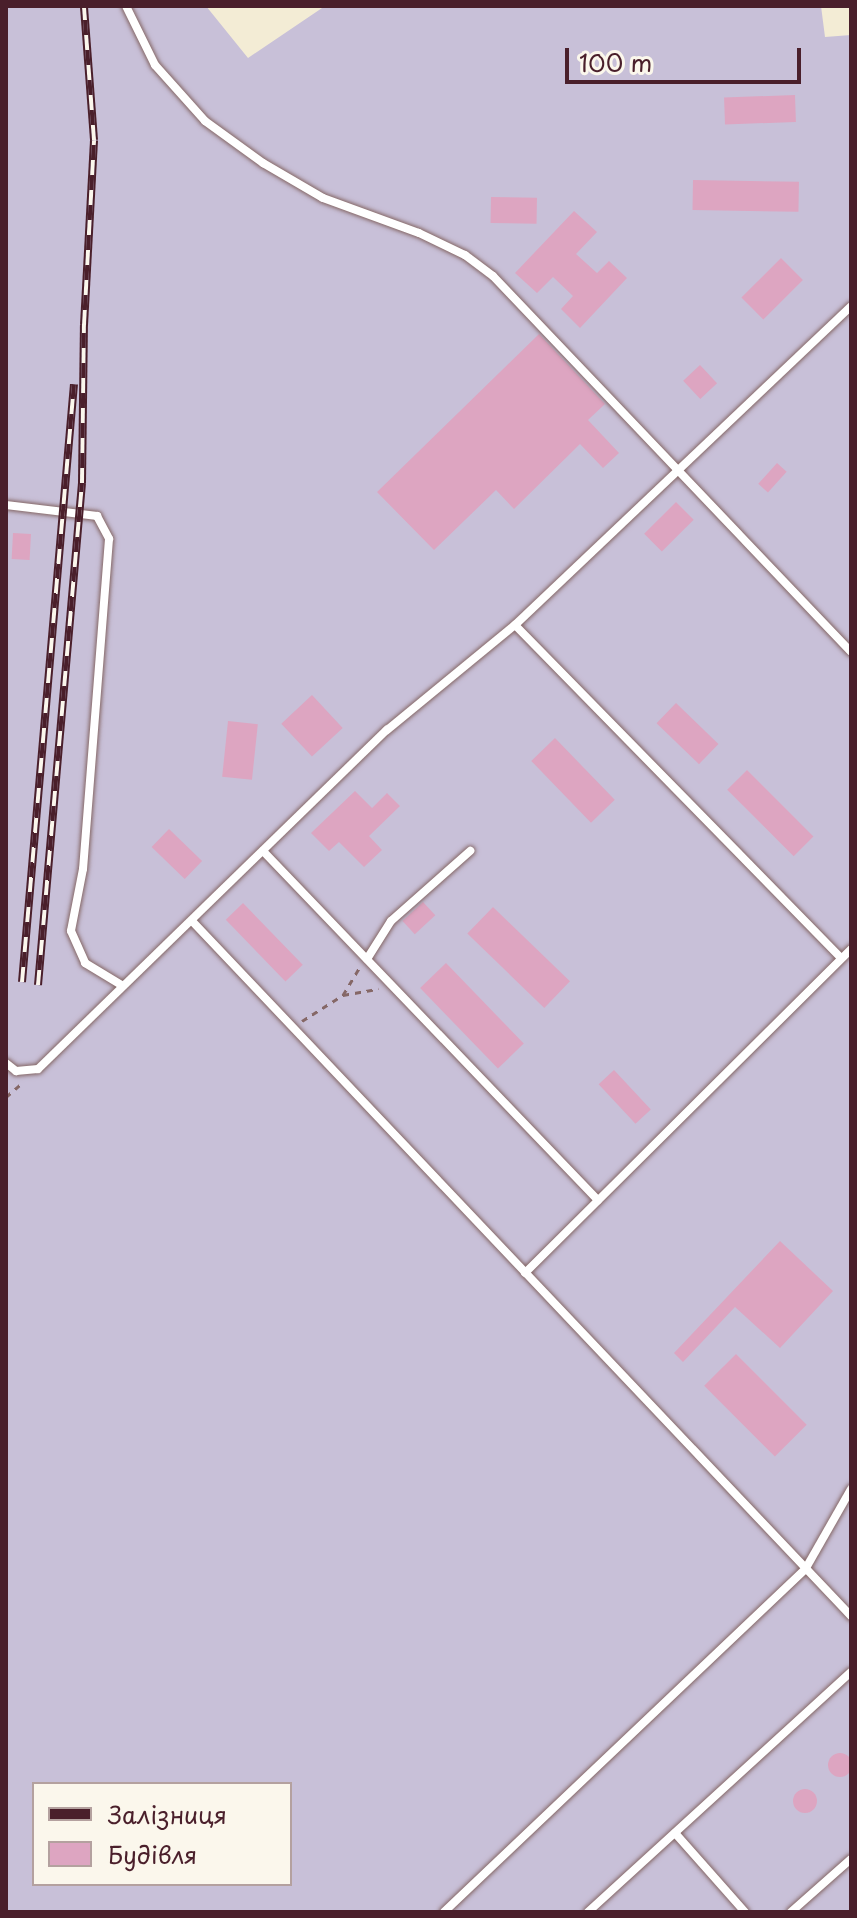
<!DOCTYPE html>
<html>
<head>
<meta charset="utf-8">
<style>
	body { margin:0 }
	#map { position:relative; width:857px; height:1918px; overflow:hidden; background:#f3ecd5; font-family:"Playpen Sans",sans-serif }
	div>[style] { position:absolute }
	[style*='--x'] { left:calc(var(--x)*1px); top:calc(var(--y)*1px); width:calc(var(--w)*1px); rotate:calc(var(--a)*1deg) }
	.industrial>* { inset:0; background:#c8c0d8 }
	.building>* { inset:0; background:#dda5c1; transform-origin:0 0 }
	.round { border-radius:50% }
	.path>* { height:3px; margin-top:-1.5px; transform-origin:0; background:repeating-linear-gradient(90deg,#856766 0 6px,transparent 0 12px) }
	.roads { filter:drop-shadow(0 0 2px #856766) drop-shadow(0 0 2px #856766) }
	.lane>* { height:8px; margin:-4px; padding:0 4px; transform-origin:4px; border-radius:4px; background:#fff }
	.rail>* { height:8px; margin-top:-4px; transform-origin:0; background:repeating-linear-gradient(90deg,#fbf7ec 0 15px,#4a1f2b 0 30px); box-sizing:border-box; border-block:2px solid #4a1f2b }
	span { translate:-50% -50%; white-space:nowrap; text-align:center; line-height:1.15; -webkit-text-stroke:6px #fbf7ec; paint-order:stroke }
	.frame { position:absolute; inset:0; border:8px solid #4a1f2b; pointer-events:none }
	.legend { position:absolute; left:32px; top:1782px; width:260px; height:104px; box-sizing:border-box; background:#fbf7ec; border:2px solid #b4a19f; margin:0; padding:10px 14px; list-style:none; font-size:24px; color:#4a1f2b }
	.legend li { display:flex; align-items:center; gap:16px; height:40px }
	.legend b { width:40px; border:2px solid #b4a19f }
	.scale { position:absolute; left:565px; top:48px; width:236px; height:36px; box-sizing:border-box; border:4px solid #4a1f2b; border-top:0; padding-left:10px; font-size:24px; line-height:28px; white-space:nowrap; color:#4a1f2b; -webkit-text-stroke:6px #fbf7ec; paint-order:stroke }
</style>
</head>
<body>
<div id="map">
	<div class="industrial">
		<i style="clip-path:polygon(evenodd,6px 6px,206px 6px,248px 58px,325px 6px,821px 6px,825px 37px,851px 35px,851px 1912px,6px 1912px,6px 6px,34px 1784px,290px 1784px,290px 1884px,34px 1884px,34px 1784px)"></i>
	</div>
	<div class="building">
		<i style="left:795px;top:95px;width:27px;height:71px;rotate:88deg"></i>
		<i style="left:693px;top:180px;width:106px;height:30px;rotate:1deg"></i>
		<i style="left:491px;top:197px;width:46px;height:26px;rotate:1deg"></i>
		<i style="clip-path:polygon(574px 211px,597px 232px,576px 254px,597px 273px,609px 261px,627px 278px,580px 328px,561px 309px,573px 296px,553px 277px,537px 293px,515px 273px)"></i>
		<i style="left:781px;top:258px;width:31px;height:56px;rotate:45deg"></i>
		<i style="clip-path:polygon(539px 334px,605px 404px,588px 420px,619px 453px,603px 468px,580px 444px,514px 509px,496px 490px,434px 550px,377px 492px)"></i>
		<i style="left:700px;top:365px;width:25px;height:23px;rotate:47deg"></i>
		<i style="left:777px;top:463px;width:13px;height:28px;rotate:42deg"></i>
		<i style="left:676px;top:502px;width:25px;height:45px;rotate:45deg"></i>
		<i style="left:13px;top:533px;width:18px;height:26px;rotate:3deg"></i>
		<i style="left:312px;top:695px;width:45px;height:42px;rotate:47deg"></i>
		<i style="left:676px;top:703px;width:59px;height:28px;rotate:44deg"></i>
		<i style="left:228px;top:721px;width:30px;height:56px;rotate:6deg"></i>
		<i style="left:555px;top:738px;width:86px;height:33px;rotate:46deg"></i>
		<i style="left:747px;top:770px;width:94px;height:28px;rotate:45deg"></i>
		<i style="clip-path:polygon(355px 791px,372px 808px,387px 793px,400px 806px,369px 836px,382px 850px,364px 867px,339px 842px,329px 851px,311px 833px)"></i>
		<i style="left:169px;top:829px;width:46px;height:25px;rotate:44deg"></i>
		<i style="left:423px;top:902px;width:18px;height:28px;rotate:47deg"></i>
		<i style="left:243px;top:903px;width:86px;height:24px;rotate:46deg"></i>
		<i style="left:493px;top:907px;width:107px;height:37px;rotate:44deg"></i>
		<i style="left:446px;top:963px;width:112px;height:36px;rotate:46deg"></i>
		<i style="left:614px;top:1070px;width:54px;height:21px;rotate:47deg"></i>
		<i style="clip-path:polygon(780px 1241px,833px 1291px,780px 1348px,735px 1307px,683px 1362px,674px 1353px)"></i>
		<i style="left:736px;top:1354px;width:100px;height:45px;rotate:45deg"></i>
		<i class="round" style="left:828px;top:1753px;width:24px;height:24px"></i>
		<i class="round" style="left:793px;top:1789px;width:24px;height:24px"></i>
	</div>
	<div class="path">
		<i style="--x:343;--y:995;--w:36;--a:-10"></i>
		<i style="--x:302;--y:1021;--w:49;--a:-32.4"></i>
		<i style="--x:343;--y:995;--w:31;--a:-59"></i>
		<i style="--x:6;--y:1097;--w:20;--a:-41"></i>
	</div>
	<div class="roads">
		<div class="lane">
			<i style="--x:126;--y:6;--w:66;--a:63.8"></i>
			<i style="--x:155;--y:65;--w:75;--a:48.2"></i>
			<i style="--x:205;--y:121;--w:72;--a:35.9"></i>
			<i style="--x:263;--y:163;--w:69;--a:30.3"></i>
			<i style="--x:323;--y:198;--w:102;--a:20"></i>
			<i style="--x:419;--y:233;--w:51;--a:25.6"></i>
			<i style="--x:465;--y:255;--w:35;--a:37"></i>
			<i style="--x:493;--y:276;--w:519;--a:46.4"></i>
			<i style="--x:6;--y:505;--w:92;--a:6.9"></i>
			<i style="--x:97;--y:516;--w:26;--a:62"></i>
			<i style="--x:109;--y:539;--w:331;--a:94.5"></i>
			<i style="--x:83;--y:869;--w:63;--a:101"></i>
			<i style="--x:71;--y:931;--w:35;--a:66"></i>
			<i style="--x:85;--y:963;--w:44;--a:31.2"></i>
			<i style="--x:515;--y:625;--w:466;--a:45.6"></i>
			<i style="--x:263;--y:851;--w:484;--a:46.2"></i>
			<i style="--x:192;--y:921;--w:958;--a:46.52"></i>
			<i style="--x:367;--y:959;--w:45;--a:-57.7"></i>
			<i style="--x:391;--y:921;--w:106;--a:-41.5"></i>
			<i style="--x:6;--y:1063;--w:13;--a:39"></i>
			<i style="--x:16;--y:1071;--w:22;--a:-5"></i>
			<i style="--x:38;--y:1069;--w:487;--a:-44.2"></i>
			<i style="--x:387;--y:730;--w:166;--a:-39.4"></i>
			<i style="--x:515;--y:625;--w:463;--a:-43.5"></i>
			<i style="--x:525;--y:1273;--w:460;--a:-44.8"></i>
			<i style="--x:675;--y:1833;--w:106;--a:48.5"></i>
			<i style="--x:444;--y:1912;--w:499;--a:-43.5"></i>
			<i style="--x:806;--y:1568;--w:91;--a:-60.3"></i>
			<i style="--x:588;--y:1912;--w:356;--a:-42.4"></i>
			<i style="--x:791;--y:1912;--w:80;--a:-41.5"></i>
		</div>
	</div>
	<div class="rail">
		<i style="--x:22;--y:982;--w:600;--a:-85.03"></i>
		<i style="--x:38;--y:985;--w:504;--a:-84.99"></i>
		<i style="--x:82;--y:483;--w:158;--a:-89.3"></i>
		<i style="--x:84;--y:325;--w:185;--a:-86.9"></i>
		<i style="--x:94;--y:140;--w:134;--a:-94.3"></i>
	</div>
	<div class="frame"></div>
	<ul class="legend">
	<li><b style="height:10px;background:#4a1f2b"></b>Залізниця</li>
	<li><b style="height:22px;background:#dda5c1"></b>Будівля</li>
	</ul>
	<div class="scale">100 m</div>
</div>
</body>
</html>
